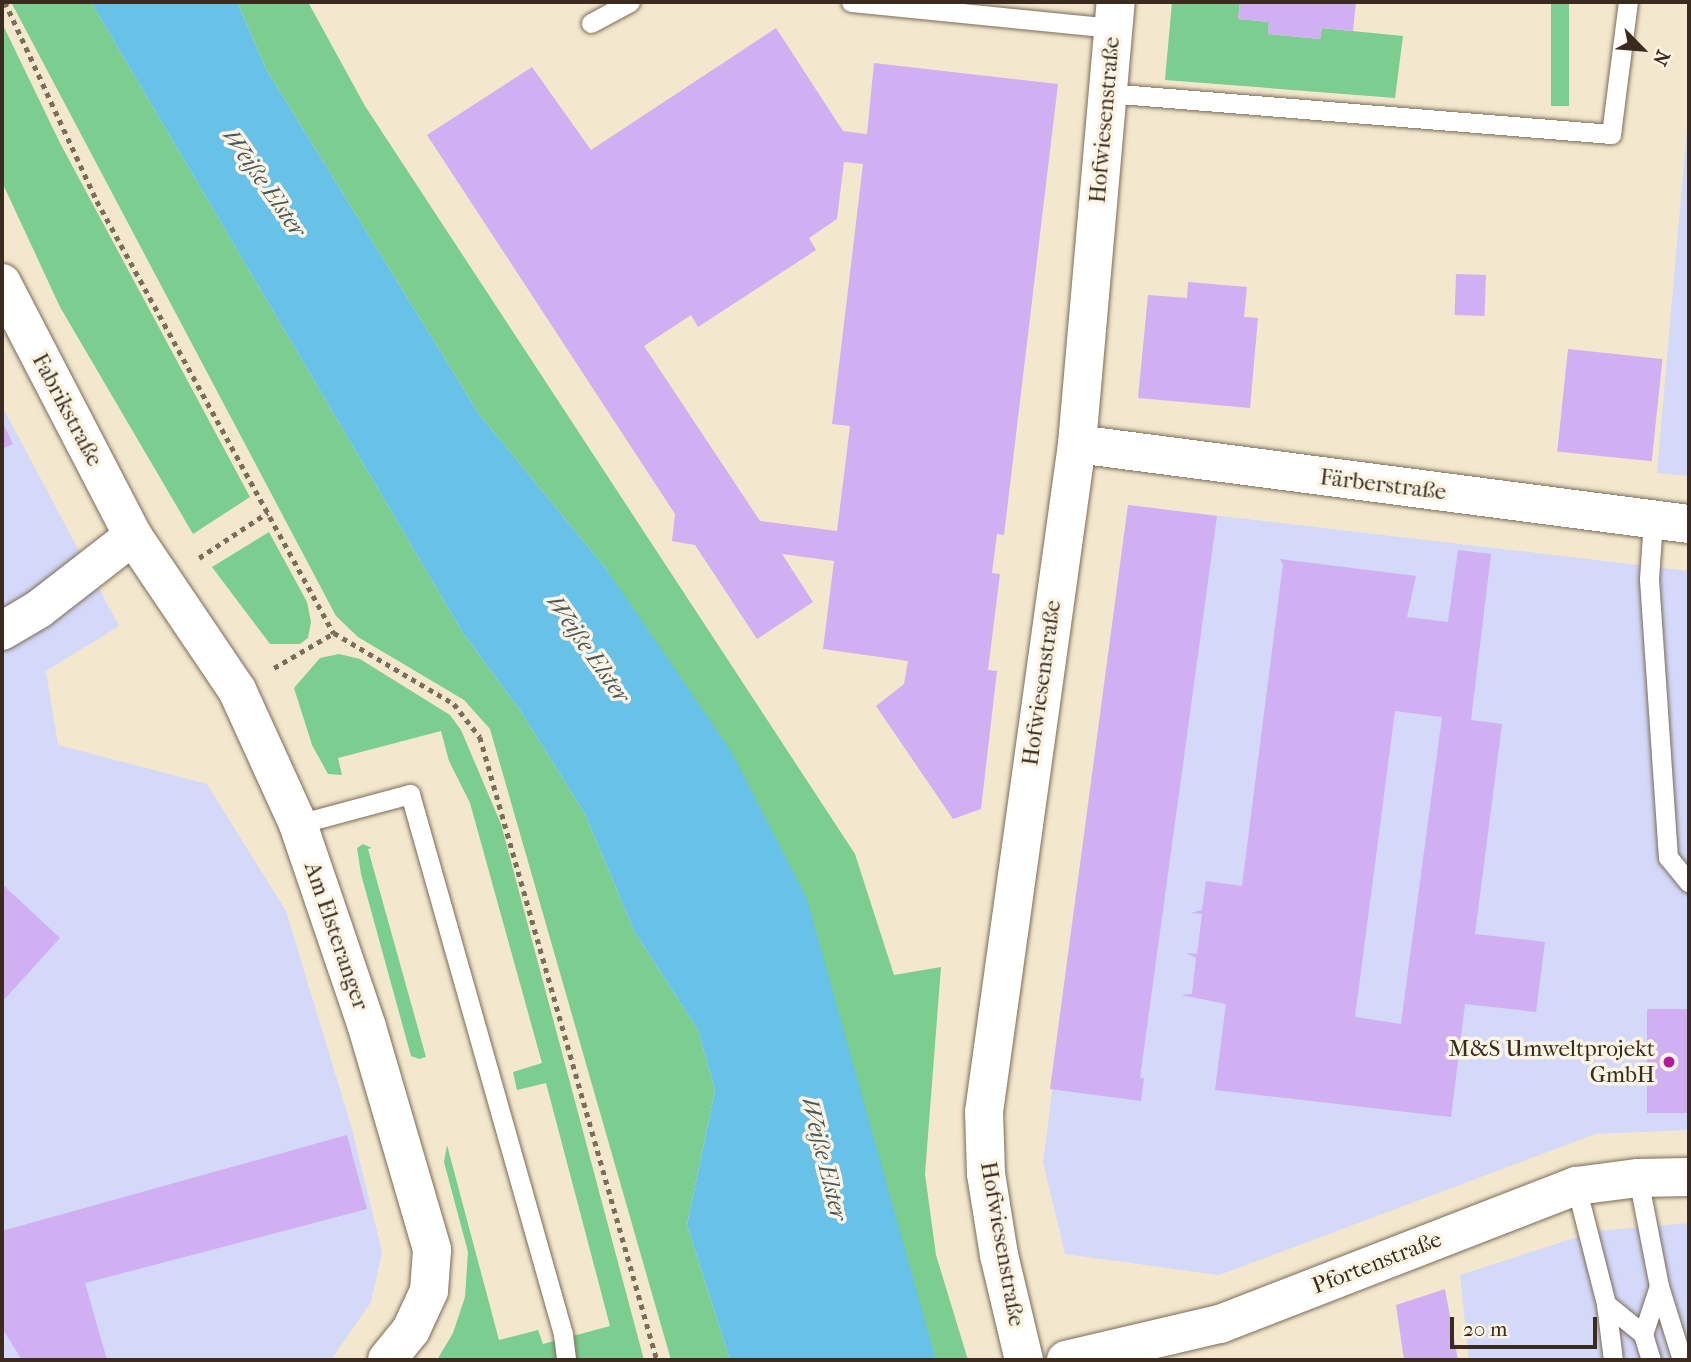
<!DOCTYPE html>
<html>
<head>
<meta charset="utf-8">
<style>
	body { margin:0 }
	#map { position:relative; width:1691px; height:1362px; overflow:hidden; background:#f3e8cd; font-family:"IM FELL French Canon",serif }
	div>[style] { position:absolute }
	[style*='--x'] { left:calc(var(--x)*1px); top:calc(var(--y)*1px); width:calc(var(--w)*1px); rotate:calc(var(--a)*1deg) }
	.built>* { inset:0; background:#d4d8f9 }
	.green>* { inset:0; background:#7bce8f; transform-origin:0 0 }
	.water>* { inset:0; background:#68c1e6 }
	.building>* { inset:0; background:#d0aff3; transform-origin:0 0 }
	.path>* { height:4.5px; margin-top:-2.25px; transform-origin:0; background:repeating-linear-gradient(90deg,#7b6c5b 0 5px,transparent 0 10px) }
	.roads { filter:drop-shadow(0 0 2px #7b6c5b) drop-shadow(0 0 2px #7b6c5b) }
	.lane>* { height:19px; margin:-9.5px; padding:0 9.5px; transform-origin:9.5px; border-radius:9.5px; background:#fff }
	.street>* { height:38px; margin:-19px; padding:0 19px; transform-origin:19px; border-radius:19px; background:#fff }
	.dots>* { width:19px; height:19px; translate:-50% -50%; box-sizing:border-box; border:4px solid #fcf5e5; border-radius:50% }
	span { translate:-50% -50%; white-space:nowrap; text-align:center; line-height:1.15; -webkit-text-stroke:7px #fcf5e5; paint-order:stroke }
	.street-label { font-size:23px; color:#3b2a1e }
	.poi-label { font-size:23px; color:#3b2a1e }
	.right { translate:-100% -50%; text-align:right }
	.water-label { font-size:24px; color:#48575a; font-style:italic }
	.frame { position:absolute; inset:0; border:4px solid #3b2a1e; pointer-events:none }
	.north { position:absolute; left:1607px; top:14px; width:70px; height:70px; -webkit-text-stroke:5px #fcf5e5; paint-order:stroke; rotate:115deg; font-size:19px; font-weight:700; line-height:28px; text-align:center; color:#3b2a1e }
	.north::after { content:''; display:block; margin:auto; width:24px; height:32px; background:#3b2a1e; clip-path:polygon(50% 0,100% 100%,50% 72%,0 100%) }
	.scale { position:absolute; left:1450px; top:1317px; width:147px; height:32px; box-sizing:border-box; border:4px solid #3b2a1e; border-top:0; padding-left:9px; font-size:21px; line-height:24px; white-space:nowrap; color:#3b2a1e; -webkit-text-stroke:5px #fcf5e5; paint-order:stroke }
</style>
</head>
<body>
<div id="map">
	<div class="built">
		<i style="clip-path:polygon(1689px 105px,1689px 476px,1657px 473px)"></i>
		<i style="clip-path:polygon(2px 406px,119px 626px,46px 671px,58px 745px,207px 784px,286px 911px,352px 1129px,382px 1252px,371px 1302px,331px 1360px,2px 1360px)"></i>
		<i style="clip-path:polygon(1128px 505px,1689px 571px,1689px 1130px,1595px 1134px,1219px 1275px,1065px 1254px,1043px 1162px)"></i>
		<i style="clip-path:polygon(1689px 1223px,1689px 1360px,1469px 1360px,1460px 1275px,1596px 1231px)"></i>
	</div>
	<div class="green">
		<i style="clip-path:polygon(11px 2px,91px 2px,463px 633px,520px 710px,585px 814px,634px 931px,698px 1030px,715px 1090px,687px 1225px,730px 1360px,671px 1360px,490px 729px,464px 700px,358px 637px,336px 616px)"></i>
		<i style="clip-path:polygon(237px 2px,308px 2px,365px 106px,855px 854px,894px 975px,941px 967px,925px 1174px,936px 1255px,968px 1360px,936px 1360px,894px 1217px,607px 570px,479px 414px,266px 69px)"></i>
		<i style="clip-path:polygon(1172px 2px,1240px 2px,1238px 19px,1269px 22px,1268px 34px,1320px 39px,1322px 28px,1403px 36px,1395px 98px,1165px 80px)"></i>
		<i style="left:1551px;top:2px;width:18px;height:104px"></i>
		<i style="clip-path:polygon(2px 23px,60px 143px,250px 497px,193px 534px,60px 307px,2px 182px)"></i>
		<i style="clip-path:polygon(269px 532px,307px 602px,311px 622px,308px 638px,300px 644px,270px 644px,212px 567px)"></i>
		<i style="clip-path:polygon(339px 654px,360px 659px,450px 715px,461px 730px,501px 824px,644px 1360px,437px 1360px,453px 1333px,465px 1297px,468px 1252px,444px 1162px,447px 1145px,499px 1340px,538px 1330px,543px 1344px,610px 1326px,546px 1083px,517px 1090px,513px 1072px,542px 1063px,470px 803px,449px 761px,441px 731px,338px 758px,342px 775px,328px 774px,312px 745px,294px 688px,320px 658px)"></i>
		<i style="clip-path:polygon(363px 844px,372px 848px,368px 849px,426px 1057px,419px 1059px,411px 1056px,361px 874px,357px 848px)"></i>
	</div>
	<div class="water">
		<i style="clip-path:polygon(91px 2px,237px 2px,266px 69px,479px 414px,607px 570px,731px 751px,807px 899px,936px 1360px,730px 1360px,687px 1225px,715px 1090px,698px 1030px,634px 931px,585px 814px,520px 710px,463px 633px)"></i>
	</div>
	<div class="building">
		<i style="clip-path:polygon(1240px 2px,1356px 2px,1353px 31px,1322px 28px,1320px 39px,1268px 34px,1269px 22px,1238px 19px)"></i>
		<i style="clip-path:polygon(evenodd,776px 28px,843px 131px,867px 134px,874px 63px,1058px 84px,1004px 535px,997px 534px,992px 573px,1000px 574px,988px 670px,997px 671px,981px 809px,953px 819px,876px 706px,904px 684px,908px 661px,823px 649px,834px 561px,782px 554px,813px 602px,757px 639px,695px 545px,672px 541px,675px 514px,427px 135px,532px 67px,591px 150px,776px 28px,844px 162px,863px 164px,832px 424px,850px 426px,837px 531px,760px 521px,644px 346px,691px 315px,698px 327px,816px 250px,809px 238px,837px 219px,844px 162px)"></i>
		<i style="left:1456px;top:274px;width:30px;height:41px;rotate:2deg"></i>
		<i style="clip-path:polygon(1188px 282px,1247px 287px,1244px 317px,1258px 318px,1250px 408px,1138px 398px,1148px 295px,1187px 298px)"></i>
		<i style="left:1568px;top:349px;width:95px;height:103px;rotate:6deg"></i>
		<i style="clip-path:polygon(2px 421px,13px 444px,2px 449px)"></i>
		<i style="clip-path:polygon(1128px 505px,1217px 516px,1140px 1078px,1144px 1078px,1141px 1101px,1050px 1089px)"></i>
		<i style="clip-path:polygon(evenodd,1458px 550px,1491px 554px,1471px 720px,1502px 724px,1475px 934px,1545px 942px,1536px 1012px,1465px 1004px,1451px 1117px,1215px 1090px,1226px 1004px,1181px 995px,1192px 994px,1196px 958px,1186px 953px,1197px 954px,1202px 914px,1191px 913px,1202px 910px,1206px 881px,1242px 886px,1283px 564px,1280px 559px,1416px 576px,1407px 617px,1448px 622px,1458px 550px,1395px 711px,1442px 717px,1401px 1024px,1355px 1017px,1395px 711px)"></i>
		<i style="clip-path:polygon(2px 884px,60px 938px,2px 1002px)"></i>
		<i style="left:1689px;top:1009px;width:104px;height:42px;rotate:90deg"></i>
		<i style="clip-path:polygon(347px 1135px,367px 1209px,85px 1283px,107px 1360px,22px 1360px,2px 1328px,2px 1231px)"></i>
		<i style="clip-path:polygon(1445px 1289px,1458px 1360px,1404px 1360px,1396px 1305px)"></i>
	</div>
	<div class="path">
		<i style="--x:5;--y:2;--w:219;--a:65.2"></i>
		<i style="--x:97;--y:201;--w:493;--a:61.3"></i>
		<i style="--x:334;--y:633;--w:139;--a:30.6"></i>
		<i style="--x:454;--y:704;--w:42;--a:51.8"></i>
		<i style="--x:480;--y:737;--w:648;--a:74.14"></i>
		<i style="--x:199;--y:558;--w:82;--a:-33.5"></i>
		<i style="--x:274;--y:668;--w:69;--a:-30.3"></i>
	</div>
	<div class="roads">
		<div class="lane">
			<i style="--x:851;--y:2;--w:263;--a:5.7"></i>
			<i style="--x:591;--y:23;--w:44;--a:-28.3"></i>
			<i style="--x:1107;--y:93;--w:506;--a:4.65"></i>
			<i style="--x:1611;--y:134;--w:133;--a:-82.7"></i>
			<i style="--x:1653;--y:520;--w:59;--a:93.9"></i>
			<i style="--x:1649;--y:579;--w:279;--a:86.1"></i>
			<i style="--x:1668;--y:857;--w:33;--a:51"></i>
			<i style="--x:298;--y:824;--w:116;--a:-15"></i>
			<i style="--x:410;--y:794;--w:561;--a:74.18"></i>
			<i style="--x:563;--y:1334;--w:26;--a:83"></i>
			<i style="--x:1638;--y:1178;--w:110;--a:79"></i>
			<i style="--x:1659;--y:1286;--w:51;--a:108.4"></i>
			<i style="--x:1576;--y:1186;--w:122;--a:75.7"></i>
			<i style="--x:1606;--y:1304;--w:48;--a:39"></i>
			<i style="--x:1643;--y:1334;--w:27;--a:73"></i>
			<i style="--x:1659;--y:1286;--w:77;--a:72.7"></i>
			<i style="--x:1606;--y:1304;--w:56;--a:82.9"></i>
		</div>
		<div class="street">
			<i style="--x:2;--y:283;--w:285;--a:62.6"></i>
			<i style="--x:133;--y:536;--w:186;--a:56"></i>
			<i style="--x:237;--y:690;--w:147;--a:65.5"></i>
			<i style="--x:298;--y:824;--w:214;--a:71.2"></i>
			<i style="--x:367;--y:1027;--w:232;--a:73.7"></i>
			<i style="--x:432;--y:1250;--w:41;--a:94.2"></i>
			<i style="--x:429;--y:1291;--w:43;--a:114.8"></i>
			<i style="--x:411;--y:1330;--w:38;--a:129"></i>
			<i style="--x:1077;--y:444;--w:617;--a:7.45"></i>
			<i style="--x:2;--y:631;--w:43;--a:-30.7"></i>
			<i style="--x:39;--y:609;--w:119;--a:-37.8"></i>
			<i style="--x:1024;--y:1360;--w:108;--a:-103.4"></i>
			<i style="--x:999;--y:1255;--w:82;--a:-99.1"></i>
			<i style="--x:986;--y:1174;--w:62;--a:-91.8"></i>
			<i style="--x:984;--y:1112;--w:674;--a:-82.07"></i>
			<i style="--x:1077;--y:444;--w:444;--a:-85"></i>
			<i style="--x:1066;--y:1360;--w:158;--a:-13.2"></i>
			<i style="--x:1220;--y:1324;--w:382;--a:-21.2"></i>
			<i style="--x:1576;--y:1186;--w:63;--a:-7.4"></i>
			<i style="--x:1638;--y:1178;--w:51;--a:-1.1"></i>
		</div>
	</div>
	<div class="dots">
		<i style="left:1669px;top:1062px;background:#b5179e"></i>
	</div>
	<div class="street-label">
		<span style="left:1105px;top:120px;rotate:-85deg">Hofwiesenstraße</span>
		<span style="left:67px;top:410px;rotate:62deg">Fabrikstraße</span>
		<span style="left:1383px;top:485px;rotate:7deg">Färberstraße</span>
		<span style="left:1042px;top:683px;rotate:-82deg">Hofwiesenstraße</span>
		<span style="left:336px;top:936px;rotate:71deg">Am Elsteranger</span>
		<span style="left:1002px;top:1244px;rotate:80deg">Hofwiesenstraße</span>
		<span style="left:1377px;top:1263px;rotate:-21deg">Pfortenstraße</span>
	</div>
	<div class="poi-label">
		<span class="right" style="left:1655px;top:1062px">M&amp;S Umweltprojekt<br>GmbH</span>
	</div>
	<div class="water-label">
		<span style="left:264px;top:183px;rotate:55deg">Weiße Elster</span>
		<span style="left:588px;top:649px;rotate:55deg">Weiße Elster</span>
		<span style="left:824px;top:1159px;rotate:76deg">Weiße Elster</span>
	</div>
	<div class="frame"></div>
	<div class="north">N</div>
	<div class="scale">20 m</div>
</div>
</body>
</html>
